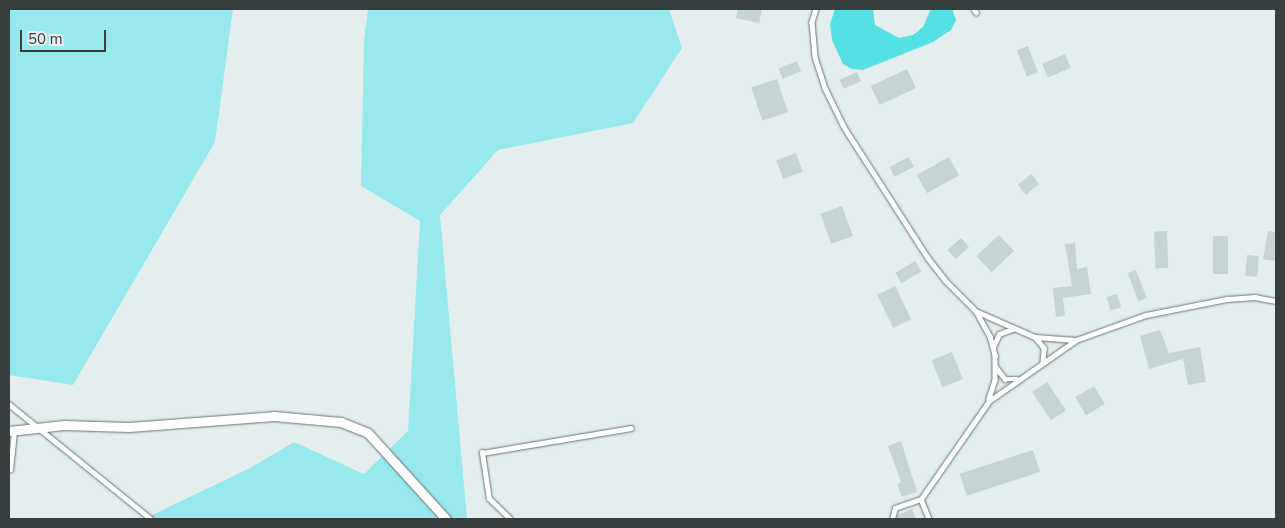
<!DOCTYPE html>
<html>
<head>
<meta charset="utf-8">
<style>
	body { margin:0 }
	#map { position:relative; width:1285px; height:528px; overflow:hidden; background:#e4eeef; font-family:"Nunito Sans",sans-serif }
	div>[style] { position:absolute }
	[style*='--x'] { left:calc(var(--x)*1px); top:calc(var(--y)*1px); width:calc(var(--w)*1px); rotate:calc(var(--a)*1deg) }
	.green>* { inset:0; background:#98e9eb }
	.water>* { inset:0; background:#55e0e4 }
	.building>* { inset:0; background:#c8d3d3; transform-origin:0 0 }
	.roads { filter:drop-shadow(0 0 1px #697373) drop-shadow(0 0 1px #697373) }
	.service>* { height:4.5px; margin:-2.25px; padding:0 2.25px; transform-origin:2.25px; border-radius:2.25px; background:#fff }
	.minor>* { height:9px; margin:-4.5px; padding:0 4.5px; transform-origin:4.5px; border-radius:4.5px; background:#fff }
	span { translate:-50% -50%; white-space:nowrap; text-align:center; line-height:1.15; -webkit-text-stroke:5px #e4eeef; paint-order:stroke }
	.frame { position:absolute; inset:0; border:10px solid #393e3e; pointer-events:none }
	.scale { position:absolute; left:20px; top:30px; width:86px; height:22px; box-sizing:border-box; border:2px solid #393e3e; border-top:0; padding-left:6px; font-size:15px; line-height:18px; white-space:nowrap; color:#393e3e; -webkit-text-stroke:4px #e4eeef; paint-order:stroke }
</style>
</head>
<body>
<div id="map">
	<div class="green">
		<i style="clip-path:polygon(9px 9px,233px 9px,215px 142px,73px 385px,9px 375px)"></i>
		<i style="clip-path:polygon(368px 9px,669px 9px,682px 48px,633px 123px,498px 150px,440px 215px,467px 519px,144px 519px,250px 468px,294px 442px,364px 474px,408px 431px,420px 221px,361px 186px,364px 40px)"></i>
	</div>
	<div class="water">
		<i style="clip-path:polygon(835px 9px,873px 9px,875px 25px,899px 38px,913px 35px,923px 27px,931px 9px,952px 9px,956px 20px,951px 30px,933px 42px,863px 70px,852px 69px,843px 64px,832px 40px,830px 24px)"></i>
	</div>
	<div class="building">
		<i style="clip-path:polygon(738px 9px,762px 9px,759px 23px,736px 18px)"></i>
		<i style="left:1028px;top:46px;width:28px;height:12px;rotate:69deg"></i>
		<i style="left:1065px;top:54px;width:15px;height:25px;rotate:67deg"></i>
		<i style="left:797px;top:61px;width:11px;height:20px;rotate:68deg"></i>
		<i style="left:907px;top:69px;width:21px;height:40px;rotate:65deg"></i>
		<i style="left:857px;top:72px;width:10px;height:19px;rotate:66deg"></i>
		<i style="left:777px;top:79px;width:35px;height:27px;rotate:72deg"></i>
		<i style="left:796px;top:153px;width:20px;height:21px;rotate:70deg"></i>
		<i style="left:909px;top:157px;width:11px;height:22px;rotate:63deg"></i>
		<i style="left:949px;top:157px;width:21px;height:37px;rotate:61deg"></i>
		<i style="left:1031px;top:174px;width:13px;height:17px;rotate:51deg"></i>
		<i style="left:842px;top:206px;width:32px;height:23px;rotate:70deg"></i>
		<i style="left:1167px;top:231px;width:37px;height:13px;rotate:88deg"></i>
		<i style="clip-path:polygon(1268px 231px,1276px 232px,1276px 261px,1263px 259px)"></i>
		<i style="left:999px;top:235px;width:22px;height:31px;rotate:47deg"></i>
		<i style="left:1213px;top:236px;width:15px;height:38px"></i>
		<i style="left:961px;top:238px;width:12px;height:18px;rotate:48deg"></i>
		<i style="clip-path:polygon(1075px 243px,1077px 269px,1087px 267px,1091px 294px,1063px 298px,1065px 316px,1056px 317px,1053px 288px,1072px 286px,1065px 244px)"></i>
		<i style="left:1247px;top:255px;width:12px;height:21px;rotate:5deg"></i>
		<i style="left:915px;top:261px;width:12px;height:23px;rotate:59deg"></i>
		<i style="left:1136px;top:270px;width:30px;height:9px;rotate:69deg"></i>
		<i style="left:895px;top:286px;width:37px;height:20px;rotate:64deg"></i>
		<i style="left:1117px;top:294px;width:14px;height:11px;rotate:73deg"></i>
		<i style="clip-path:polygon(1160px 330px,1169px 353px,1200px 347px,1206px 382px,1188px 385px,1183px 359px,1149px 369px,1140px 336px)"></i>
		<i style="left:952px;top:352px;width:29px;height:22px;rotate:68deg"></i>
		<i style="left:1047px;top:382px;width:34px;height:18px;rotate:56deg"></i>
		<i style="left:1094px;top:386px;width:21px;height:22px;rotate:59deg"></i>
		<i style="clip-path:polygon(901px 441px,917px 492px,902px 497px,897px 484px,901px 482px,888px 446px)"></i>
		<i style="left:1033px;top:450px;width:23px;height:77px;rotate:72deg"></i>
		<i style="clip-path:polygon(912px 509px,916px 519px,896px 519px,897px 515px)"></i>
	</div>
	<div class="roads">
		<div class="service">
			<i style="--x:816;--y:9;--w:14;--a:107"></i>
			<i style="--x:812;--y:22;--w:35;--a:85"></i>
			<i style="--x:815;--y:57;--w:33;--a:72"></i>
			<i style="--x:825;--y:88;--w:43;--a:64"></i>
			<i style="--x:844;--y:127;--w:156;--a:57.3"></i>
			<i style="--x:928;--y:258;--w:28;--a:52"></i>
			<i style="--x:945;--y:280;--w:44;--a:45"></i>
			<i style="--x:976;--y:311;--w:29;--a:61"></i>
			<i style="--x:990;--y:336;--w:20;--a:75"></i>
			<i style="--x:995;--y:355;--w:25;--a:90"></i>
			<i style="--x:995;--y:380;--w:20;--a:108"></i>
			<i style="--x:974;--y:9;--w:4;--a:56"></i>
			<i style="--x:978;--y:312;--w:62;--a:23.7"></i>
			<i style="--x:1035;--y:337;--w:41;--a:4.2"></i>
			<i style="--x:1036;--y:338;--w:13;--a:51"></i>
			<i style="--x:1044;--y:348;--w:13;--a:94"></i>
			<i style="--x:993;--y:347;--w:14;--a:-65"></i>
			<i style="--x:999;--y:334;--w:15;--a:-20"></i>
			<i style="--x:996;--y:367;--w:15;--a:53"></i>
			<i style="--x:1005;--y:379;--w:12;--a:0"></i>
			<i style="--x:9;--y:404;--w:183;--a:39"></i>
			<i style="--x:10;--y:470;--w:38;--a:-84"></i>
			<i style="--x:921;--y:499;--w:22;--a:68"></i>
			<i style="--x:510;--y:519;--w:29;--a:-136"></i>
			<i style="--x:489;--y:499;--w:47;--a:-98.7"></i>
			<i style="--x:482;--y:453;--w:151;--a:-9.5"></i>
			<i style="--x:892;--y:519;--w:11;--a:-75"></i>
			<i style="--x:895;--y:508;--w:28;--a:-19"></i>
			<i style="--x:921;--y:499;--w:119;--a:-55.2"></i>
			<i style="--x:989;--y:401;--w:106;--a:-35"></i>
			<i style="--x:1076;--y:340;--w:74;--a:-19.7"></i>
			<i style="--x:1146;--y:315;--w:83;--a:-11.2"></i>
			<i style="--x:1227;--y:299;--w:28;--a:-4"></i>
			<i style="--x:1255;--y:297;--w:21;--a:11"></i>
		</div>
		<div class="minor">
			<i style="--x:9;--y:431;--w:55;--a:-6.2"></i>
			<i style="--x:64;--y:425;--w:65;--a:1.8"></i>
			<i style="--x:129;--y:427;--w:145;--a:-4.3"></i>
			<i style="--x:274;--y:416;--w:67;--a:5.1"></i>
			<i style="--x:341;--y:422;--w:29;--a:22"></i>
			<i style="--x:368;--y:433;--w:116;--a:47.8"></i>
		</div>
	</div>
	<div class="frame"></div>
	<div class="scale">50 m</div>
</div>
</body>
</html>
